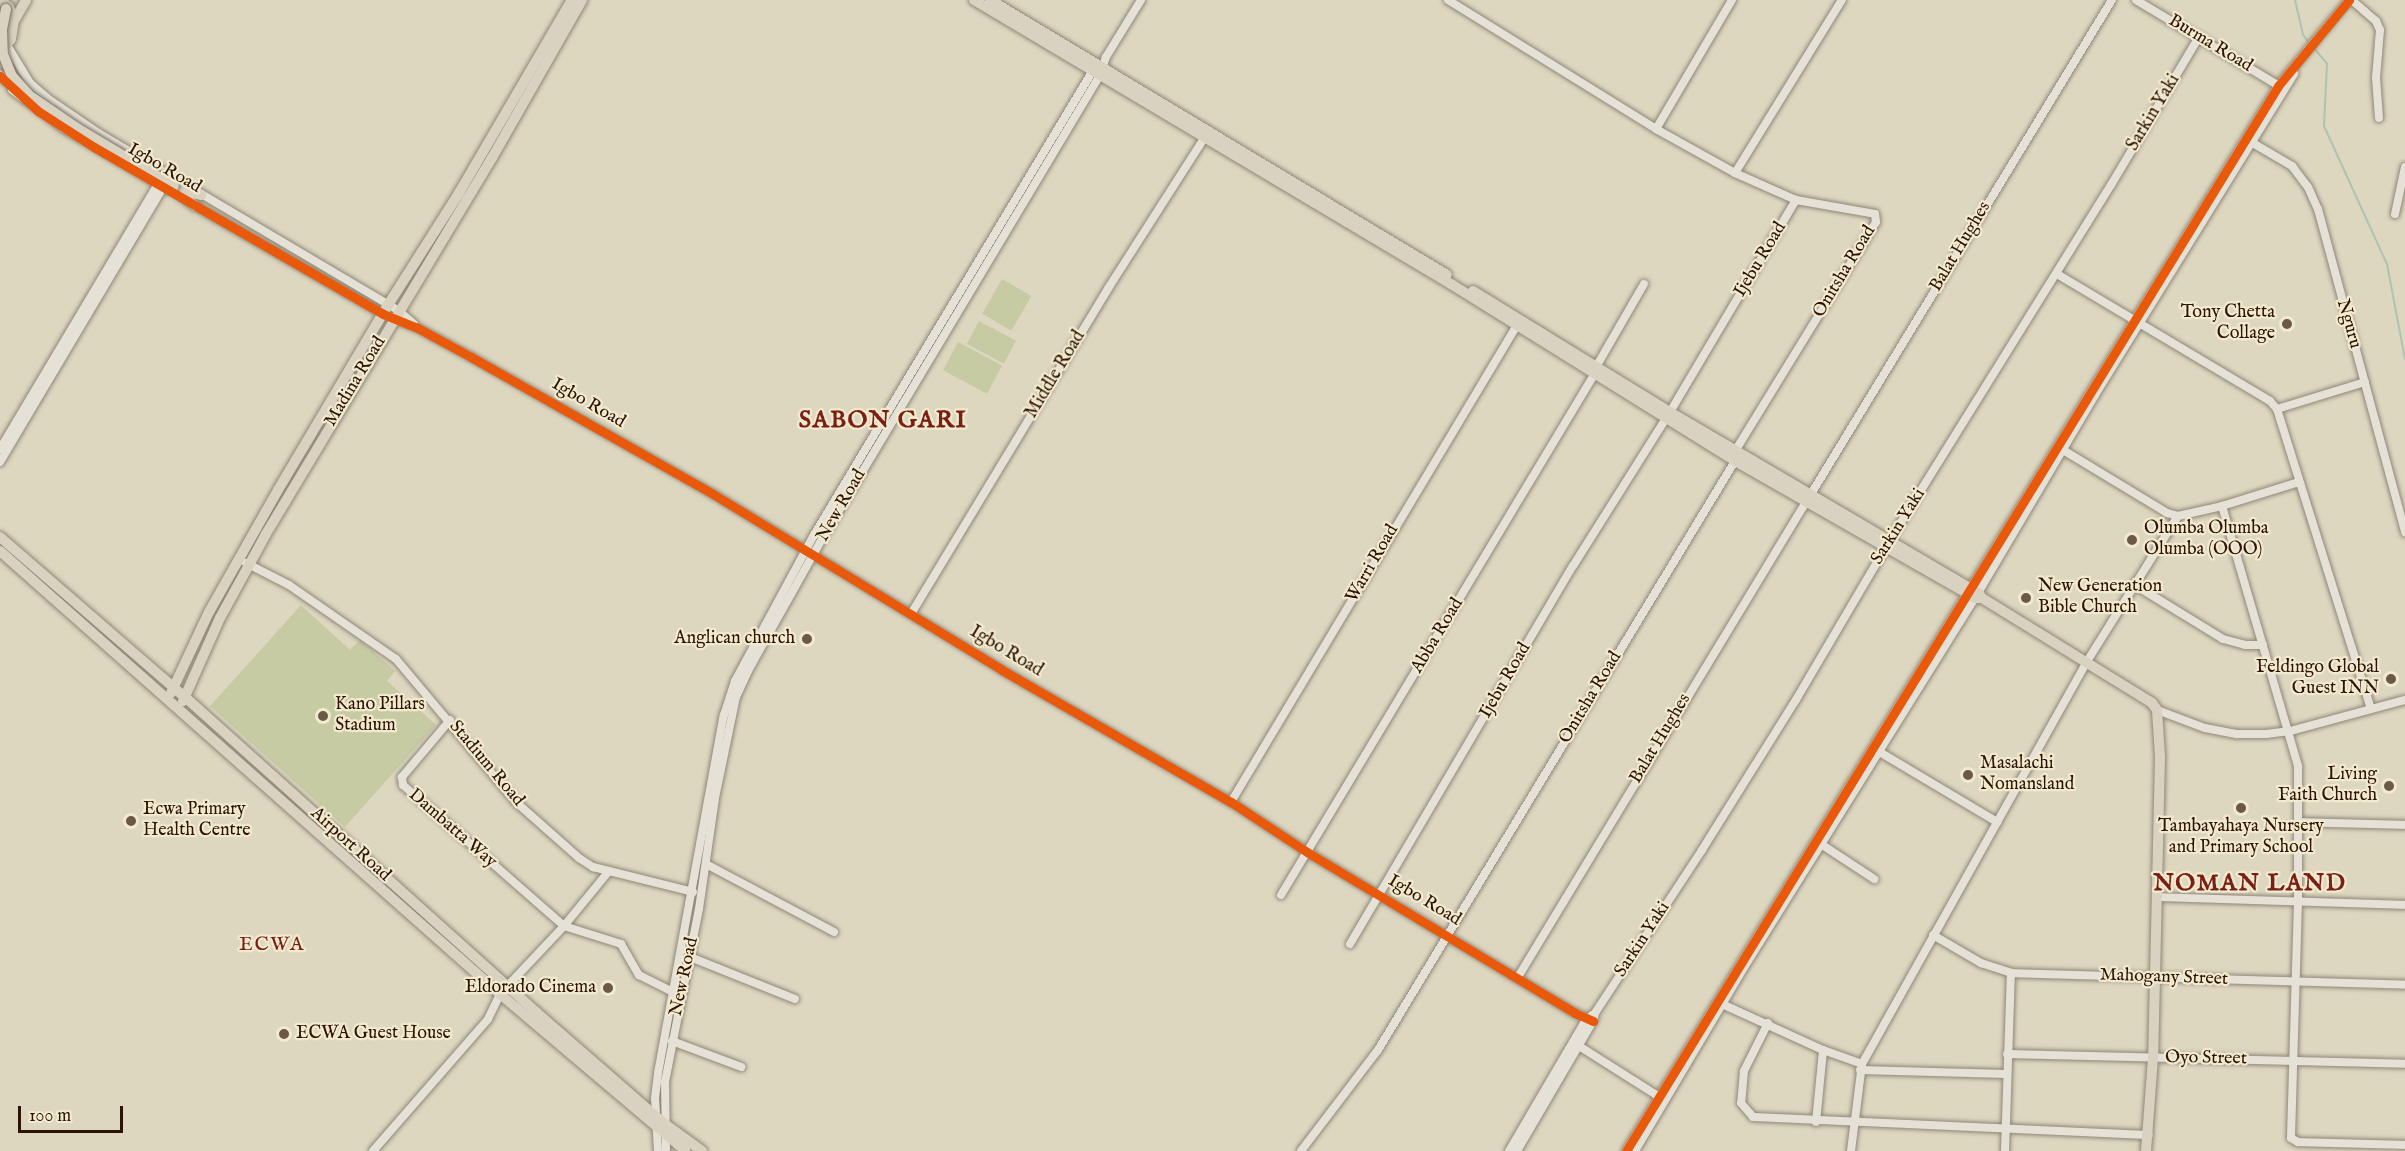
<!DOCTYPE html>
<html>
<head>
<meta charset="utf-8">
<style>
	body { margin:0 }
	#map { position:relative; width:2405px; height:1151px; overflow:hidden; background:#ded7c0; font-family:"IM FELL English",serif }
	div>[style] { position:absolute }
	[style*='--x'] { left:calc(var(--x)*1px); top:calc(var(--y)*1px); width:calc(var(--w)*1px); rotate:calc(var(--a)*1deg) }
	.green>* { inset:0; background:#c7cba4; transform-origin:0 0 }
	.stream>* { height:2px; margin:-1px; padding:0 1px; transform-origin:1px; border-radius:1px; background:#adc4b1 }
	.roads { filter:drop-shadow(0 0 2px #8f8778) drop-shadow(0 0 2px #8f8778) }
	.minor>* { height:8px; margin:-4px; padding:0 4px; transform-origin:4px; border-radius:4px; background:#e5e1d6 }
	.major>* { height:10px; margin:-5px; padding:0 5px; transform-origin:5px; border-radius:5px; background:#d9d2c1 }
	.bridges { filter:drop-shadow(0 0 2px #766d60) drop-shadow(0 0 2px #766d60) }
	.major-bridge>* { height:10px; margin:-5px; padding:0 5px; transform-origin:5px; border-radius:5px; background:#d9d2c1 }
	.cycleway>* { height:9px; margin:-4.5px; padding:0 4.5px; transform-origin:4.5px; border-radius:4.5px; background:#e8590c }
	.dots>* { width:16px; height:16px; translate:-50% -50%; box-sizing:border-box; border:3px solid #f2eace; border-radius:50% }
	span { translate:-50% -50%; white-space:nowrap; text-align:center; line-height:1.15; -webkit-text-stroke:4.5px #f2eace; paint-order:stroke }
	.street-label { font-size:18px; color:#2d1304 }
	.poi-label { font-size:18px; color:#2d1304 }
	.right { translate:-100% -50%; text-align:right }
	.left { translate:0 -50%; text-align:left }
	.neighbourhood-label { font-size:20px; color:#7a1f14; letter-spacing:1.5px }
	.district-label { font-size:24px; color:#7a1f14; font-weight:700; letter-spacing:1.5px }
	.scale { position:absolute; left:18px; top:1106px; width:105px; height:27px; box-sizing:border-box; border:3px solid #2d1304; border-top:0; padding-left:8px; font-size:18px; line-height:21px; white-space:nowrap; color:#2d1304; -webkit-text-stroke:4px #f2eace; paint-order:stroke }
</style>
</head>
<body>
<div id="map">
	<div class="green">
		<i style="left:1002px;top:279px;width:34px;height:40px;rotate:30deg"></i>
		<i style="left:979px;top:321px;width:42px;height:26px;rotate:28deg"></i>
		<i style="left:958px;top:342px;width:50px;height:32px;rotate:28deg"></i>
		<i style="clip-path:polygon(301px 605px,350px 650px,360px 640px,395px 671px,387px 681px,436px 725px,345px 827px,210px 706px)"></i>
	</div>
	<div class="stream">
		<i style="--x:2295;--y:0;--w:36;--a:77"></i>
		<i style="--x:2303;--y:35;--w:38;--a:50"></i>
		<i style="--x:2327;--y:64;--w:62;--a:92.8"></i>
		<i style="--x:2324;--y:126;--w:152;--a:65.5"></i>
		<i style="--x:2387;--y:264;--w:97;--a:79.3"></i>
	</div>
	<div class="roads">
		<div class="minor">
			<i style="--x:1448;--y:0;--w:245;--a:31.8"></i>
			<i style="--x:1656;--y:129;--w:90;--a:29.1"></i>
			<i style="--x:1735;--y:173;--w:67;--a:23.9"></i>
			<i style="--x:1796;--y:200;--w:80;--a:10"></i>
			<i style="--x:1875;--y:214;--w:8;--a:83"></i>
			<i style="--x:1876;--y:222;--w:269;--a:121.6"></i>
			<i style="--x:2136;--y:0;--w:169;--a:31"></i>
			<i style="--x:2354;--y:2;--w:29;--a:41"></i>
			<i style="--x:2376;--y:21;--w:10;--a:66"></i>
			<i style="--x:2380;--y:30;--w:48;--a:94.8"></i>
			<i style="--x:2376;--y:78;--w:40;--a:85.7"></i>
			<i style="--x:7;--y:45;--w:44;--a:58.8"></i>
			<i style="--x:30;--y:83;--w:23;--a:41"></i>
			<i style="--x:47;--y:98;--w:64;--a:34.2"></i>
			<i style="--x:100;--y:134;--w:347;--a:30.6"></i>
			<i style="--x:399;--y:311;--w:20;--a:41"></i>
			<i style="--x:12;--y:90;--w:64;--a:36.7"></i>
			<i style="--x:63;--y:128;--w:122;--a:30.6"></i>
			<i style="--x:1656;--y:129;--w:150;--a:-59.5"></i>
			<i style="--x:2251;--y:142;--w:48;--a:30.3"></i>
			<i style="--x:2292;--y:166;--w:26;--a:53"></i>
			<i style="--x:2308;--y:187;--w:24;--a:66"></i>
			<i style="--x:2318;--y:209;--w:335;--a:74.9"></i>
			<i style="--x:1735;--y:173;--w:203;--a:-58.3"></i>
			<i style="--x:192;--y:204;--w:220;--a:29.9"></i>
			<i style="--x:383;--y:314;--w:35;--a:22"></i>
			<i style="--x:416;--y:327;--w:63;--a:28.6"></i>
			<i style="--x:471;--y:357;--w:278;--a:29.5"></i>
			<i style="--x:713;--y:494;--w:338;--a:31.3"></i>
			<i style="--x:1002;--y:670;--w:264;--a:30"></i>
			<i style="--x:1231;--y:802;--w:91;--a:33.3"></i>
			<i style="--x:1307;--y:852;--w:313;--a:31"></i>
			<i style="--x:1575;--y:1013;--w:20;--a:24"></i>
			<i style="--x:2395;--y:214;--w:48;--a:-78"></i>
			<i style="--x:2057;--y:274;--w:248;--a:30.8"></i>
			<i style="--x:2270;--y:401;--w:11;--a:49"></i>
			<i style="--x:2277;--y:409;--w:314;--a:72.6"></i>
			<i style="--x:1596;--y:367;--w:96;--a:-60"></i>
			<i style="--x:2277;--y:409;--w:92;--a:-17.1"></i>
			<i style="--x:1670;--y:412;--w:247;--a:-59.3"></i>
			<i style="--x:0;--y:449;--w:309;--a:-59.2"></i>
			<i style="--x:2063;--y:450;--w:122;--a:31.2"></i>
			<i style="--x:2167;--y:513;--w:11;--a:15"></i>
			<i style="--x:2178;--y:516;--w:45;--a:-12.8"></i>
			<i style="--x:2222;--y:506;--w:81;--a:-17.3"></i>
			<i style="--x:0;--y:462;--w:320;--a:-59.3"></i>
			<i style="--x:1811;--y:494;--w:578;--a:-58.65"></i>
			<i style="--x:2222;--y:506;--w:271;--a:73.7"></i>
			<i style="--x:2298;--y:766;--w:135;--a:90"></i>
			<i style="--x:2298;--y:901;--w:237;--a:91.7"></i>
			<i style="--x:2291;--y:1138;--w:8;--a:30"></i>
			<i style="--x:2298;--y:1142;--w:107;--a:1.6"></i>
			<i style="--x:246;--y:563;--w:48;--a:27.1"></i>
			<i style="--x:289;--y:585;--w:130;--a:34.7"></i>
			<i style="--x:396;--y:659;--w:188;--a:50"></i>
			<i style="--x:517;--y:803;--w:83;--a:41.6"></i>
			<i style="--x:579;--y:858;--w:17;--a:33"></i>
			<i style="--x:593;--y:867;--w:103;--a:14"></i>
			<i style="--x:2135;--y:585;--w:103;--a:31.5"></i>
			<i style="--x:2223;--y:639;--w:23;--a:15"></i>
			<i style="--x:2245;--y:645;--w:18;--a:0"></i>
			<i style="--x:911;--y:614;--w:382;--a:-58.8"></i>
			<i style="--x:1109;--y:287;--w:178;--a:-57.4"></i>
			<i style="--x:2157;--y:710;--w:51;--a:20.6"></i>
			<i style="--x:2205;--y:728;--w:33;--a:11"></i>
			<i style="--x:2237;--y:734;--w:29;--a:0"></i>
			<i style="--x:2266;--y:734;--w:24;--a:-7"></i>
			<i style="--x:2290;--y:731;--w:119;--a:-15.1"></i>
			<i style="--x:450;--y:720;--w:75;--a:130.1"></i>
			<i style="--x:402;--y:777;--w:8;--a:83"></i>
			<i style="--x:403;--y:785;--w:214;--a:41.2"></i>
			<i style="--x:564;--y:926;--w:60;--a:17.5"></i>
			<i style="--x:621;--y:944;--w:36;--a:60"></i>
			<i style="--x:639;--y:975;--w:45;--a:26.6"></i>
			<i style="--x:1878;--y:751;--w:139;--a:30.8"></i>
			<i style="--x:1231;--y:802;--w:554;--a:-59.04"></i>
			<i style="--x:2298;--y:822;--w:107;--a:1.6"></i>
			<i style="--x:1821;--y:844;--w:64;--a:33.4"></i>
			<i style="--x:706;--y:864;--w:145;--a:28"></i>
			<i style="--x:1281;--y:895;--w:607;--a:-58.96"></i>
			<i style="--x:2156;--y:897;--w:249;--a:1.8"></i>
			<i style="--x:1933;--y:935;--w:56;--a:30.3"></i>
			<i style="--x:1981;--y:963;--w:32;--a:18"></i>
			<i style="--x:2011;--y:973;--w:394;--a:1.7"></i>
			<i style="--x:1350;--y:944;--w:439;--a:-59.5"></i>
			<i style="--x:1573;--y:566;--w:173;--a:-57.8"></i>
			<i style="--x:690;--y:957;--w:113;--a:21.8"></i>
			<i style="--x:1518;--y:977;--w:555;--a:-58.77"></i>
			<i style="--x:1722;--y:1004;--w:111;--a:24.5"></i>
			<i style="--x:1823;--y:1050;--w:41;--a:19.7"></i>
			<i style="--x:1768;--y:1023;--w:54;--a:116.6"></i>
			<i style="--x:1744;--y:1071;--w:32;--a:95"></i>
			<i style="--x:1741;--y:1103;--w:18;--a:49"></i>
			<i style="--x:1753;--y:1117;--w:396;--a:2.6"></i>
			<i style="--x:672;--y:1041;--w:74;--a:20.6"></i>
			<i style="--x:1579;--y:1046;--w:93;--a:32.3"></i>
			<i style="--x:2007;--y:1054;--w:398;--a:1.4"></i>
			<i style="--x:1860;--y:1070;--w:146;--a:1.6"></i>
			<i style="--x:1816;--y:1122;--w:72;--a:-84.4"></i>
			<i style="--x:373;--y:1151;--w:175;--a:-48.9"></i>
			<i style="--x:488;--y:1019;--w:28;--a:-64"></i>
			<i style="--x:500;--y:994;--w:93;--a:-46.7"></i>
			<i style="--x:564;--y:926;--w:71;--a:-50.7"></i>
			<i style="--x:658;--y:1151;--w:53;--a:-93.2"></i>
			<i style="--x:655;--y:1098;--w:25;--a:-83"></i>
			<i style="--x:658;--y:1073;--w:364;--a:-79.6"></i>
			<i style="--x:724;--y:715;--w:36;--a:-72"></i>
			<i style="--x:735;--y:681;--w:166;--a:-61.6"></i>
			<i style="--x:814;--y:535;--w:546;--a:-59.02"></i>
			<i style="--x:666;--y:1151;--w:69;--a:-90.8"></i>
			<i style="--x:665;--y:1082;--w:176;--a:-78.9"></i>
			<i style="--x:699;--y:909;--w:112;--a:-81.8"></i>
			<i style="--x:715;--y:798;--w:103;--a:-78.3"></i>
			<i style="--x:736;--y:697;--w:31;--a:-65"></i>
			<i style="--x:749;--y:669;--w:149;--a:-60.7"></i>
			<i style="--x:822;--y:539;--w:541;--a:-59.07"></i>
			<i style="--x:1100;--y:75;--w:19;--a:-72"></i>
			<i style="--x:1106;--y:57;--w:67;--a:-58.4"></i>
			<i style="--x:1301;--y:1151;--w:127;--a:-52.7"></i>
			<i style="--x:1378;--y:1050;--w:689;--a:-58.78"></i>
			<i style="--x:1509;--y:1151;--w:148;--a:-59.6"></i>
			<i style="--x:1584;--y:1023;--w:11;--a:-45"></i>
			<i style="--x:1517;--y:1151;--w:151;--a:-59.7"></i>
			<i style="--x:1593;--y:1021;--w:8;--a:-76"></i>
			<i style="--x:1595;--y:1013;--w:195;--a:-56.7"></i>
			<i style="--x:1702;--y:850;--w:179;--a:-58"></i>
			<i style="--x:1797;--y:698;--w:183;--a:-59.5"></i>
			<i style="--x:1890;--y:540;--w:418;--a:-58.1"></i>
			<i style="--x:2111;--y:185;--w:172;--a:-59.3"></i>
			<i style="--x:1626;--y:1151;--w:1249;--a:-58.52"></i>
			<i style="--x:2278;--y:86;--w:112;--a:-50.5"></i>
			<i style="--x:1635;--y:1151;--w:215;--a:-59.3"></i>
			<i style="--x:1745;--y:966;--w:434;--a:-58"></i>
			<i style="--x:1975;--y:598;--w:236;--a:-59.4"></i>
			<i style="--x:2095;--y:395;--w:378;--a:-58.2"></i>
			<i style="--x:1851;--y:1151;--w:88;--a:-82.8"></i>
			<i style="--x:1862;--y:1064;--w:459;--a:-60.8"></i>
			<i style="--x:2086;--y:663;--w:173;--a:-58"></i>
			<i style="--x:2005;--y:1151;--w:178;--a:-88.1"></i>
		</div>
		<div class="major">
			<i style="--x:974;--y:0;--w:555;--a:30.77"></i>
			<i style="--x:1451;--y:284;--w:335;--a:31.9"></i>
			<i style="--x:1735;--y:461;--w:276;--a:29.7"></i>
			<i style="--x:1975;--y:598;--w:7;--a:0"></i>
			<i style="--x:1982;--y:598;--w:200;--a:31.7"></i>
			<i style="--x:2152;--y:703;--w:9;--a:54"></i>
			<i style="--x:2157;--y:710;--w:46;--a:86.3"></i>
			<i style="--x:2160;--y:756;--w:302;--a:91.3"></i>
			<i style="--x:2153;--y:1058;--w:93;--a:94.3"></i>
			<i style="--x:990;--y:0;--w:533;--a:31.04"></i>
			<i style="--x:14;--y:21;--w:24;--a:-60"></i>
			<i style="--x:0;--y:52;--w:17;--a:-50"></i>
			<i style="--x:11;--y:39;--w:18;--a:-81"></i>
			<i style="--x:14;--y:21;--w:15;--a:-110"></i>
			<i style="--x:9;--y:7;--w:11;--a:-142"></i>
			<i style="--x:0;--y:75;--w:26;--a:39"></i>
			<i style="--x:164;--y:183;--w:39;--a:36"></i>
			<i style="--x:181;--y:190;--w:21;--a:14"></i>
			<i style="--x:1473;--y:291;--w:231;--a:31.6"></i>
			<i style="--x:1670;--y:412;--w:359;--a:30.4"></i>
			<i style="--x:0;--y:537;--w:245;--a:40.9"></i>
			<i style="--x:185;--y:697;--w:472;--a:41.9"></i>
			<i style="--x:536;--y:1012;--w:171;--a:41"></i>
			<i style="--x:665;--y:1124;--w:46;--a:36.1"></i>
			<i style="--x:0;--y:551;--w:668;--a:41.54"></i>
			<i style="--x:500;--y:994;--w:243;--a:40.2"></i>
			<i style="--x:171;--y:693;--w:89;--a:-64.9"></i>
			<i style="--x:209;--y:612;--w:140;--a:-60.5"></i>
			<i style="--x:278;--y:490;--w:215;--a:-59.3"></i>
			<i style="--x:388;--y:305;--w:133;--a:-57.6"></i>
			<i style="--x:459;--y:193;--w:224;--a:-59.7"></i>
			<i style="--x:183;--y:701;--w:91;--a:-66"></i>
			<i style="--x:220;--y:618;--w:96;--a:-61.3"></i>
			<i style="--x:266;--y:534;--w:439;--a:-59"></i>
			<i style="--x:492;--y:158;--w:182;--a:-60.3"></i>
		</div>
	</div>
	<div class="bridges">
		<div class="major-bridge">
			<i style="--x:6;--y:9;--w:21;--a:101"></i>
			<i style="--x:2;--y:30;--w:24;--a:88"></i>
			<i style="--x:3;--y:54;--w:24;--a:68"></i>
			<i style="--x:12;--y:76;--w:27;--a:48"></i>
			<i style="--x:30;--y:96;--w:57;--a:34.2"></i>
			<i style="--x:77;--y:128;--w:113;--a:30.9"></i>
		</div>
	</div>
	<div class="cycleway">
		<i style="--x:0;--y:76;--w:52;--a:42.6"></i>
		<i style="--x:38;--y:111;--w:67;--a:32.7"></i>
		<i style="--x:94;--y:147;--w:334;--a:30"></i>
		<i style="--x:383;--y:314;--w:35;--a:22"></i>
		<i style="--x:416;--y:327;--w:63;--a:28.6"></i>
		<i style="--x:471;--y:357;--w:278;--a:29.5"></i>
		<i style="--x:713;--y:494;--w:338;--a:31.3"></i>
		<i style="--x:1002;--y:670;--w:264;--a:30"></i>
		<i style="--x:1231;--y:802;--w:91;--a:33.3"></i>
		<i style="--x:1307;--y:852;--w:313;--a:31"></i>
		<i style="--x:1575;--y:1013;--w:20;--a:24"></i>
		<i style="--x:1626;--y:1151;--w:1249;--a:-58.52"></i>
		<i style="--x:2278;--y:86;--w:112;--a:-50.5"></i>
	</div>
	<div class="dots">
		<i style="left:2287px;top:324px;background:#6b5846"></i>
		<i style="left:2132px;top:540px;background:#6b5846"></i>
		<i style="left:2026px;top:598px;background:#6b5846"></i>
		<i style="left:807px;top:639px;background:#6b5846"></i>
		<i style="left:2391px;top:679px;background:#6b5846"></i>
		<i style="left:323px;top:716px;background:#6b5846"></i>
		<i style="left:1968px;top:775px;background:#6b5846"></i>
		<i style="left:2389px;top:786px;background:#6b5846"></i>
		<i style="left:2241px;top:808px;background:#6b5846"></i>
		<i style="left:131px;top:821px;background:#6b5846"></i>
		<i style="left:608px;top:988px;background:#6b5846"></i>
		<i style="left:284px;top:1034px;background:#6b5846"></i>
	</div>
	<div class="street-label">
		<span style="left:2210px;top:44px;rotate:31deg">Burma Road</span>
		<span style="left:2154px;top:113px;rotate:-59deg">Sarkin Yaki</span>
		<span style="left:164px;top:169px;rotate:30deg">Igbo Road</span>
		<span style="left:1961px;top:247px;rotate:-59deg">Balat Hughes</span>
		<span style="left:1761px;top:260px;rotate:-59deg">Ijebu Road</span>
		<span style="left:1845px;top:272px;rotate:-59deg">Onitsha Road</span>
		<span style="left:2348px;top:324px;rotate:74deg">Nguru</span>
		<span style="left:1056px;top:375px;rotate:-59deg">Middle Road</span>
		<span style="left:356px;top:382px;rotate:-59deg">Madina Road</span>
		<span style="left:588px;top:404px;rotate:30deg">Igbo Road</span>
		<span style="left:842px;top:506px;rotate:-60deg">New Road</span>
		<span style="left:1899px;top:527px;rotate:-58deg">Sarkin Yaki</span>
		<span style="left:1373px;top:564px;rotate:-60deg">Warri Road</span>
		<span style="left:1438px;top:636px;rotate:-59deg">Abba Road</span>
		<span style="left:1006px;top:652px;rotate:31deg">Igbo Road</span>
		<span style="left:1506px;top:681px;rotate:-60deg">Ijebu Road</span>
		<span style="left:1591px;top:698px;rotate:-59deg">Onitsha Road</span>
		<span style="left:1661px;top:739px;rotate:-59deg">Balat Hughes</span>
		<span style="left:486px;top:764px;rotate:50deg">Stadium Road</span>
		<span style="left:452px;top:829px;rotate:41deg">Dambatta Way</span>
		<span style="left:350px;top:845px;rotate:42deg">Airport Road</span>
		<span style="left:1424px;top:901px;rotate:31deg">Igbo Road</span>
		<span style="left:1643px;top:940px;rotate:-57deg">Sarkin Yaki</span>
		<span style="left:685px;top:977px;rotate:-78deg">New Road</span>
		<span style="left:2164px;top:978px;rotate:2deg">Mahogany Street</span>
		<span style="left:2206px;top:1059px;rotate:1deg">Oyo Street</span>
	</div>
	<div class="poi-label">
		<span class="right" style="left:2275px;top:324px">Tony Chetta<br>Collage</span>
		<span class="left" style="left:2144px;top:540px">Olumba Olumba<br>Olumba (OOO)</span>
		<span class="left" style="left:2038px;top:598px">New Generation<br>Bible Church</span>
		<span class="right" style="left:795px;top:639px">Anglican church</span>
		<span class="right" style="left:2379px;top:679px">Feldingo Global<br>Guest INN</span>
		<span class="left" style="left:335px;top:716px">Kano Pillars<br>Stadium</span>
		<span class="left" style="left:1980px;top:775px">Masalachi<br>Nomansland</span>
		<span class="right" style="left:2377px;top:786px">Living<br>Faith Church</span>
		<span class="left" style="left:143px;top:821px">Ecwa Primary<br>Health Centre</span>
		<span style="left:2241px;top:838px">Tambayahaya Nursery<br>and Primary School</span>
		<span class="right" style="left:596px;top:988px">Eldorado Cinema</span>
		<span class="left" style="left:296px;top:1034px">ECWA Guest House</span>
	</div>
	<div class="neighbourhood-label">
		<span style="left:272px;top:944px">ECWA</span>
	</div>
	<div class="district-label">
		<span style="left:883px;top:421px">SABON GARI</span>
		<span style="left:2250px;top:884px">NOMAN LAND</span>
	</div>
	<div class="scale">100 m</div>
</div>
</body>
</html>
